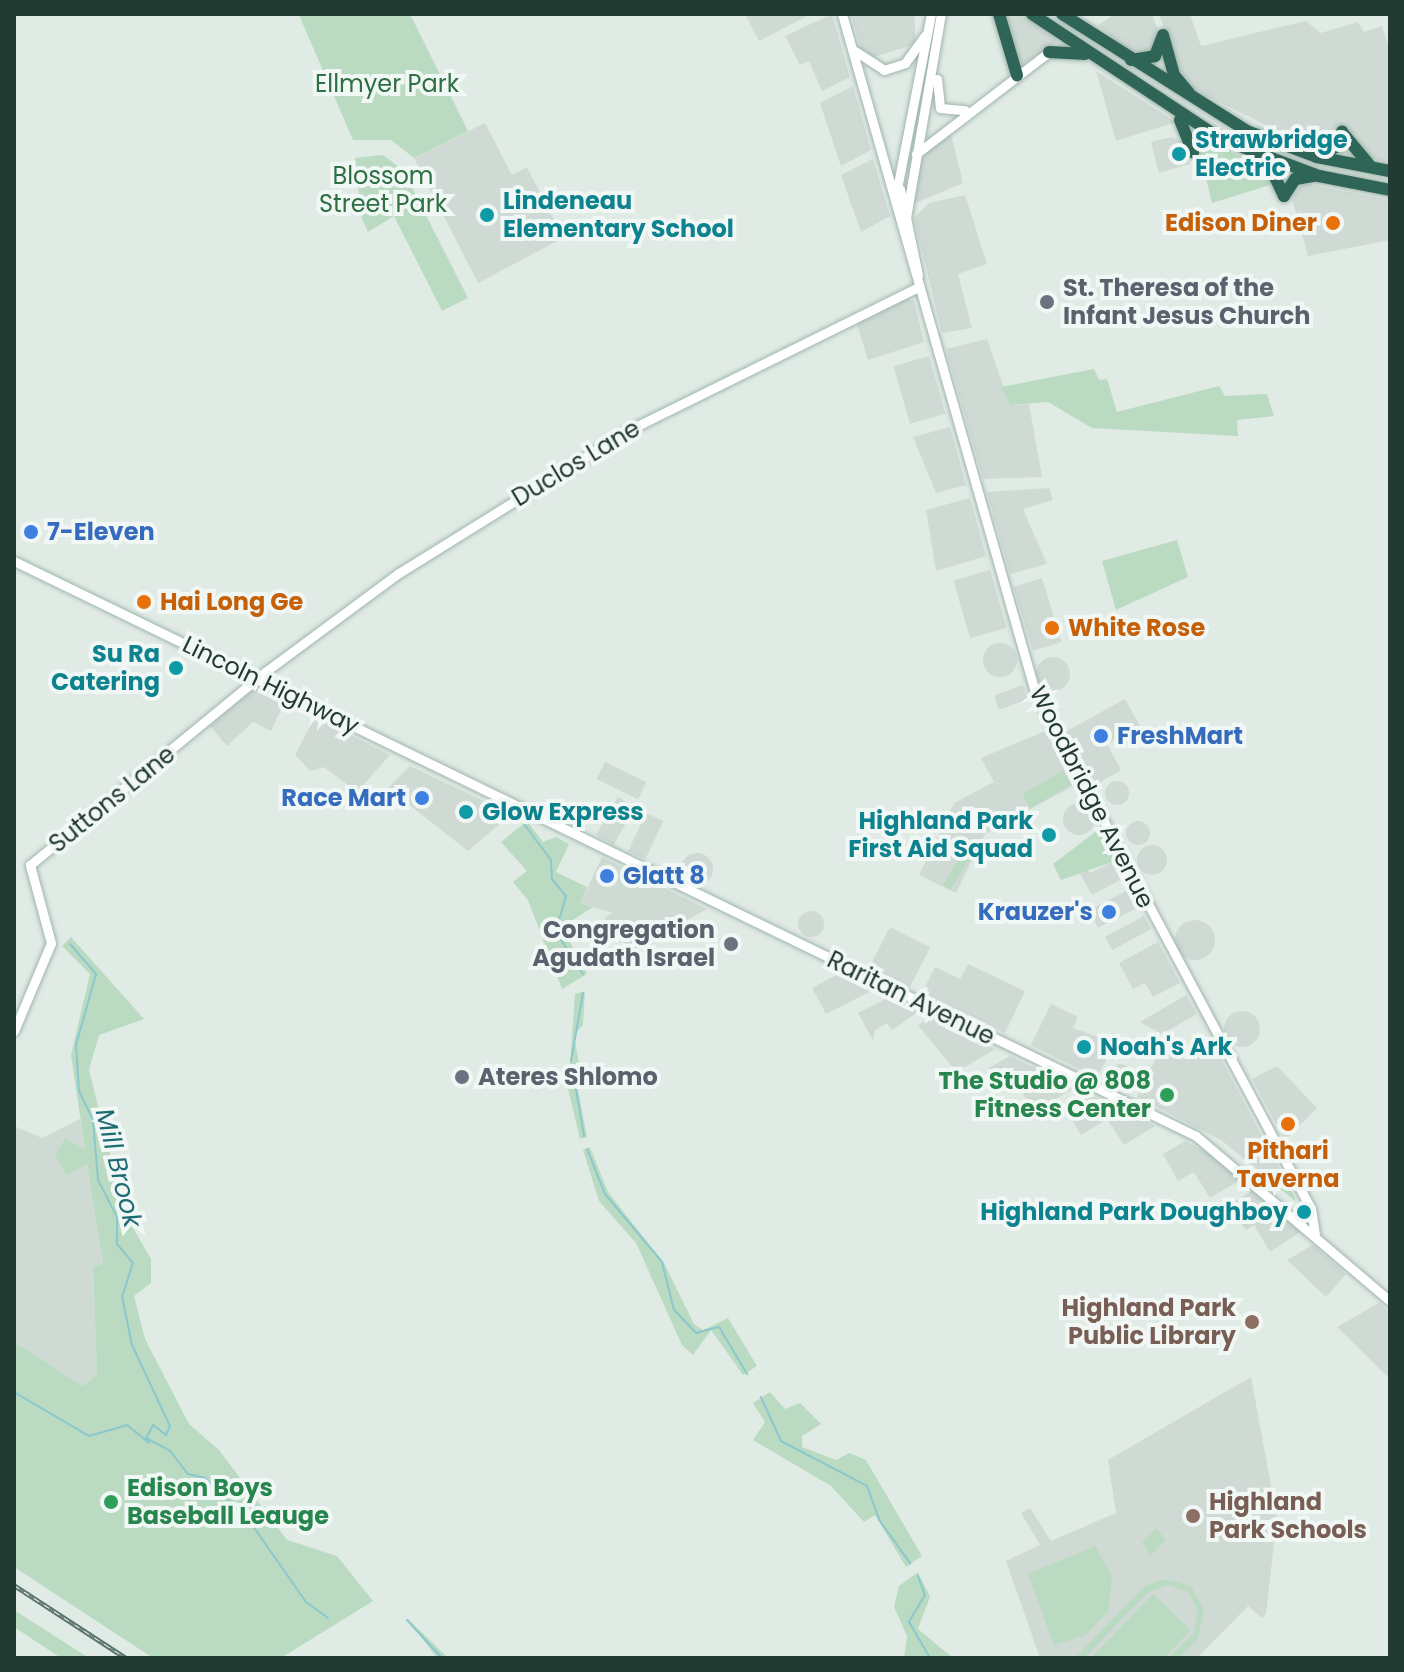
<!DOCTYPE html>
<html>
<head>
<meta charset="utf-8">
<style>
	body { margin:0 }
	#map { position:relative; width:1404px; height:1672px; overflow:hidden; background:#e1ebe5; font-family:Poppins,sans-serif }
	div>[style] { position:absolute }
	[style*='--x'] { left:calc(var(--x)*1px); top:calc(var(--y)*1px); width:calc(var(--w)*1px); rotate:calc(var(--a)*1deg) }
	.built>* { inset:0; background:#cfdad4; transform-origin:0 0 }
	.round { border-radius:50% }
	.green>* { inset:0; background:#badbc1; transform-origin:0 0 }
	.stream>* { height:2px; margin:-1px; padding:0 1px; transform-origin:1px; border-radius:1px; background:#8ac8ce }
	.roads { filter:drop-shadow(0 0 2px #a0b6ad) drop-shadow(0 0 2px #a0b6ad) }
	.secondary>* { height:9px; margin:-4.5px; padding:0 4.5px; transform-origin:4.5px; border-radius:4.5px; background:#fff }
	.highway>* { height:12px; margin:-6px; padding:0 6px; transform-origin:6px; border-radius:6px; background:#2f6556 }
	.rail>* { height:5px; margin-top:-2.5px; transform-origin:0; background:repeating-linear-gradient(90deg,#f1f7f4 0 6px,#5c766d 0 12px); box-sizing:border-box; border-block:2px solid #5c766d }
	.dots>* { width:22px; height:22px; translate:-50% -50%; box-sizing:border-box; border:4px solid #f1f7f4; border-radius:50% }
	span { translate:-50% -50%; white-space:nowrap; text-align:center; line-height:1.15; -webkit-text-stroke:8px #f1f7f4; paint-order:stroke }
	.park-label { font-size:24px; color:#2e6f43 }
	.culture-label { font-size:24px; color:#0d838f; font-weight:700 }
	.left { translate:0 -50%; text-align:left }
	.right { translate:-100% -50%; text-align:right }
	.food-label { font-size:24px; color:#c56008; font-weight:700 }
	.worship-label { font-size:24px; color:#5b616d; font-weight:700 }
	.street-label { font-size:24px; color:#223a32 }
	.shop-label { font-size:24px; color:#366cbe; font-weight:700 }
	.leisure-label { font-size:24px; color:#27864d; font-weight:700 }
	.education-label { font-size:24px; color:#785e54; font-weight:700 }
	.water-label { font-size:26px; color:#1f6b74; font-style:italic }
	.frame { position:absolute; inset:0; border:16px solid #223a32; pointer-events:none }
</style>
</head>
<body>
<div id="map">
	<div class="built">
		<i style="clip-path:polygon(745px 14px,811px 14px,759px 41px)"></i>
		<i style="clip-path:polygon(832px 14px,850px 77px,822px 91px,809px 61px,800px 65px,785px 36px)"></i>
		<i style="clip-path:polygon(851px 14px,914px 14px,916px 44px,864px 60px)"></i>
		<i style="clip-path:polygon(1004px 14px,1020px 14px,1058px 41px,1019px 68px)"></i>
		<i style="clip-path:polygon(1115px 14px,1152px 14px,1159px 34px,1154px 50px,1130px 53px,1098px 25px)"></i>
		<i style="clip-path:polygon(1159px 14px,1190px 14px,1201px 46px,1306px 21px,1321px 33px,1358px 22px,1364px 32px,1382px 26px,1390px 51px,1390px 162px,1311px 147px,1186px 86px)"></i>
		<i style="clip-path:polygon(1096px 71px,1176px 122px,1116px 141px)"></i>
		<i style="clip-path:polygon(853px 86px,871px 150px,841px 166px,820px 103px)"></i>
		<i style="clip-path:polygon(485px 123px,512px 175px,527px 167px,563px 238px,478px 283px,414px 158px)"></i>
		<i style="clip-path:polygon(950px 130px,963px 183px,911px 205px,919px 154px)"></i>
		<i style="clip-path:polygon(1172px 137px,1182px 142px,1190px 164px,1159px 173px,1151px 142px)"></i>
		<i style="clip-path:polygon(873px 159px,890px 216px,861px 232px,841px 175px)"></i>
		<i style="clip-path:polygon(1302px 183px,1390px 200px,1390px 240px,1308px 256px,1292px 199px)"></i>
		<i style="clip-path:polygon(965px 195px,987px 264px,958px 274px,972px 328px,942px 333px,914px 218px,929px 203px)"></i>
		<i style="clip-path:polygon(905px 298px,914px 301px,924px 342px,868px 360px,855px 318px)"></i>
		<i style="clip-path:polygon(987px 339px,1010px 405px,1029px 404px,1042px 477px,983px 479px,946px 349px)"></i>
		<i style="left:929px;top:356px;width:60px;height:37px;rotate:74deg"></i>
		<i style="clip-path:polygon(950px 427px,966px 485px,936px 493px,913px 437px)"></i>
		<i style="clip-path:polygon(1049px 488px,1053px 500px,1023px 509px,1047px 564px,1010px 574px,987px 492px)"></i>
		<i style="clip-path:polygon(970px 498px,986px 556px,936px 571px,926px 510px)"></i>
		<i style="left:990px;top:570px;width:60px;height:38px;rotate:74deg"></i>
		<i style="left:1042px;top:578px;width:67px;height:30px;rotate:73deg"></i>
		<i class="round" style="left:983px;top:643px;width:34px;height:34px"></i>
		<i class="round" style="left:1036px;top:657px;width:34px;height:34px"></i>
		<i style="left:1023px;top:685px;width:15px;height:31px;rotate:70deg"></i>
		<i style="clip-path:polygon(255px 688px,284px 703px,271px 731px,253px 722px,227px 746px,210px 726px)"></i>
		<i style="clip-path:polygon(1125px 699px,1140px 726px,1107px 744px,1121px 770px,1094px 786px,1065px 732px)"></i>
		<i style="clip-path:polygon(315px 717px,390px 755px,357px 792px,324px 767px,310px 771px,295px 755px)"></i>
		<i style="clip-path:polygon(1045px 731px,1073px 786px,985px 834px,956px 893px,919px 875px,954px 803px,994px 782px,981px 758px)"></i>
		<i style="left:605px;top:762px;width:46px;height:19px;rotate:26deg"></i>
		<i style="clip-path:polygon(410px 766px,507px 812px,508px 817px,468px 851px,388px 788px)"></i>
		<i class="round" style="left:1105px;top:781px;width:24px;height:24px"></i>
		<i style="left:618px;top:797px;width:20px;height:44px;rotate:30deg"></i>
		<i class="round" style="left:1063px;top:803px;width:32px;height:32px"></i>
		<i style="left:646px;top:813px;width:19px;height:42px;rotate:25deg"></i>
		<i class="round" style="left:1126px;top:821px;width:24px;height:24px"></i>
		<i class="round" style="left:1137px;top:845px;width:30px;height:30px"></i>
		<i class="round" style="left:681px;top:853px;width:32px;height:32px"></i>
		<i style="clip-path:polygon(602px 857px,707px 909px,631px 951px,604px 918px,613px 913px,580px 903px)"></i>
		<i style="clip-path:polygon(1114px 861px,1122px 879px,1092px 895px,1078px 870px,1086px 866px,1090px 873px)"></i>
		<i style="left:1130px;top:889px;width:20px;height:46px;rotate:63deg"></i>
		<i class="round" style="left:798px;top:911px;width:26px;height:26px"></i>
		<i style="left:1144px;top:916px;width:15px;height:44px;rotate:62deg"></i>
		<i class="round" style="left:1175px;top:920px;width:40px;height:40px"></i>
		<i style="left:890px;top:927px;width:45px;height:46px;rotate:27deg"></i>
		<i style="clip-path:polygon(1158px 942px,1180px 983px,1153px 997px,1145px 983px,1133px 989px,1119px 963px)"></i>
		<i style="clip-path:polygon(968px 964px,1025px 991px,1005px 1033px,922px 993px,935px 967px,960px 979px)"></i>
		<i style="clip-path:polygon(840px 973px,873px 990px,826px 1014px,812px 988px)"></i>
		<i style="clip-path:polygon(1186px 995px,1197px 1014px,1162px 1034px,1140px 1022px)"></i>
		<i style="clip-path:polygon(889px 997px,918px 1012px,892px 1030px,887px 1023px,875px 1030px,873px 1040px,858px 1013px)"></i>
		<i style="clip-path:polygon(1051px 1004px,1078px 1017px,1073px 1028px,1115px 1043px,1097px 1078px,1031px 1045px)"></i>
		<i class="round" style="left:1224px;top:1011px;width:36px;height:36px"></i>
		<i style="clip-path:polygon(931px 1018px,994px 1049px,994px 1050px,956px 1072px,918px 1025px)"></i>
		<i style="clip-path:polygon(1165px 1039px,1175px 1057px,1213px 1044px,1281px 1172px,1264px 1175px,1221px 1140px,1137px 1097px)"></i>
		<i style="clip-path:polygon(1010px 1056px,1074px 1087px,1074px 1088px,1034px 1112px,1018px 1086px,1005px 1093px,989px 1068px)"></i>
		<i class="round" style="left:1111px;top:1064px;width:20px;height:20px"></i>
		<i style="clip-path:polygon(1277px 1066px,1317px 1108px,1285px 1140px,1252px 1079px)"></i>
		<i style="clip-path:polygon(1090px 1095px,1154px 1125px,1155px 1126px,1124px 1145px,1107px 1119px,1081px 1135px,1066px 1109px)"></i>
		<i style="clip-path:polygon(80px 1119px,103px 1264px,93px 1268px,97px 1374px,83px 1386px,14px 1342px,14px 1126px,42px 1138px)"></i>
		<i style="clip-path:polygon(1185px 1141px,1214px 1156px,1240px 1180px,1210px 1198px,1194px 1172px,1178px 1181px,1163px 1154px)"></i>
		<i style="clip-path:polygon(1253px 1190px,1300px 1232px,1270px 1252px,1254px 1225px,1246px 1230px,1227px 1206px)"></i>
		<i style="clip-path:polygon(1313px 1245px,1346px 1274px,1326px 1297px,1287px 1260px)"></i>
		<i style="clip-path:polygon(1379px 1303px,1390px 1313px,1390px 1379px,1337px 1327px)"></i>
		<i style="clip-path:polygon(1251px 1377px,1277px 1518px,1266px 1613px,1262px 1618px,1248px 1606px,1197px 1658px,1040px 1658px,1006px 1561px,1040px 1545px,1021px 1513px,1030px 1508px,1051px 1541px,1116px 1513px,1108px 1460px)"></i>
	</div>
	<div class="green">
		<i style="clip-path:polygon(410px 14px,468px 131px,414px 158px,391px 140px,353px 140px,299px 15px)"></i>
		<i style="clip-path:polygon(1196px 136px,1265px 168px,1274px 184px,1212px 203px)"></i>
		<i style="clip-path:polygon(383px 155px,403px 170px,468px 298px,442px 311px,394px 216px,368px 232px,362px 219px,355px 158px)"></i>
		<i style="clip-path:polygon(1094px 369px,1099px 380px,1107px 379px,1117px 412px,1219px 386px,1225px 396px,1267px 394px,1274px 416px,1237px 420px,1238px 436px,1092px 428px,1048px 402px,1010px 405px,1001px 387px)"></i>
		<i style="clip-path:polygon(1177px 540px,1188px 577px,1116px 610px,1102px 561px)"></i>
		<i style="left:1063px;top:771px;width:16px;height:47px;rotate:60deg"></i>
		<i style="clip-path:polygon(527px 821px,543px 842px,556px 837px,569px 844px,556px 872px,587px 887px,580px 903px,593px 907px,562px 927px,587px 974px,562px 989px,528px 900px,513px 882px,527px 871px,501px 842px)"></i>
		<i style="clip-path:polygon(1098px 830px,1115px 861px,1061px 880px,1053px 864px)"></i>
		<i style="left:963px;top:852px;width:9px;height:39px;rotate:32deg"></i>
		<i style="clip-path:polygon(71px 937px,144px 1019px,99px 1035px,89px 1070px,125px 1214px,151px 1259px,151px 1283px,134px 1296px,145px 1339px,189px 1424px,219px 1450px,287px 1540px,337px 1556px,373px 1601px,281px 1658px,153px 1658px,14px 1567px,14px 1342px,83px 1386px,97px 1374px,93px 1267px,103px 1264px,87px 1164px,67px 1175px,55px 1155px,65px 1139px,85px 1149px,71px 1055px,90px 974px,62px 946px)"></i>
		<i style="clip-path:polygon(585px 991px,583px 1025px,574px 1036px,579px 1063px,570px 1065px,575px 994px)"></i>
		<i style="clip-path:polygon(575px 1074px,587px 1137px,580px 1139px,565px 1076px)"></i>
		<i style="clip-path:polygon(590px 1147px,608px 1192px,664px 1263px,694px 1324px,703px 1330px,728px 1318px,757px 1366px,743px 1375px,711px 1330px,693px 1355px,682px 1345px,636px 1243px,599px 1201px,583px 1150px)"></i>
		<i style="clip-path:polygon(1281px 1172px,1295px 1198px,1295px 1201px,1264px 1175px)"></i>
		<i style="clip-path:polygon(770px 1392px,785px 1409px,800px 1403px,821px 1424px,802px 1436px,802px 1447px,836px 1460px,849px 1453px,866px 1460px,922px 1556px,906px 1567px,875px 1515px,864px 1522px,831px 1486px,753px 1440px,765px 1422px,753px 1403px)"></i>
		<i style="clip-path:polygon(1157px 1528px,1165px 1540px,1151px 1555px,1142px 1543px)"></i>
		<i style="clip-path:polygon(1095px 1546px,1112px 1576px,1108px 1612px,1086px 1635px,1054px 1645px,1028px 1574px)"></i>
		<i style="clip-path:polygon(918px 1572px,930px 1597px,918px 1629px,953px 1658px,904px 1658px,907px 1636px,894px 1607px,899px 1586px)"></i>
		<i style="clip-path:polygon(1164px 1579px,1191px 1586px,1204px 1610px,1198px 1639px,1179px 1658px,1169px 1658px,1194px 1632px,1198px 1611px,1189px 1592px,1168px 1585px,1150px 1591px,1084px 1658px,1075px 1658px,1145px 1586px)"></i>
		<i style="clip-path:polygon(1153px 1594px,1191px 1630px,1164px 1658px,1091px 1658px)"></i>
		<i style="clip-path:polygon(14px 1610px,89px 1658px,61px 1658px,14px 1627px)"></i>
		<i style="clip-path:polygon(406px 1617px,444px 1654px,449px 1658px,437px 1658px)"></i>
	</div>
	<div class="stream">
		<i style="--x:524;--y:824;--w:45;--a:53.1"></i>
		<i style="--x:551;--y:860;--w:19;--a:87"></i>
		<i style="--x:552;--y:879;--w:22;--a:51"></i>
		<i style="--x:566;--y:896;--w:37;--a:106"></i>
		<i style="--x:556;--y:932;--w:50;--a:57.3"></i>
		<i style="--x:70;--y:944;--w:40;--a:49"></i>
		<i style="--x:96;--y:974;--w:74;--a:105.7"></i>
		<i style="--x:76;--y:1045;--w:46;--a:86.3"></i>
		<i style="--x:79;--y:1091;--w:32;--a:64"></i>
		<i style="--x:93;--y:1120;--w:60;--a:85.2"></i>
		<i style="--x:98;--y:1180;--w:42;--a:62.8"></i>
		<i style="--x:117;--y:1217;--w:27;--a:90"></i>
		<i style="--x:117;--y:1244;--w:25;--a:50"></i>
		<i style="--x:133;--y:1263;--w:35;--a:108"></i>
		<i style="--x:122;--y:1296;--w:50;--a:78.5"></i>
		<i style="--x:132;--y:1345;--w:89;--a:64.9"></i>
		<i style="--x:170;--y:1426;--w:10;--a:114"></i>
		<i style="--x:166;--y:1435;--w:16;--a:-142"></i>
		<i style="--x:153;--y:1425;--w:15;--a:118"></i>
		<i style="--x:146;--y:1438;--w:27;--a:28"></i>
		<i style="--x:170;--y:1451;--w:29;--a:52"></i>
		<i style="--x:188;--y:1474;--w:17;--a:13"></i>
		<i style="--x:205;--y:1478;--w:63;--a:44.4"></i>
		<i style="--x:250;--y:1522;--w:98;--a:55"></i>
		<i style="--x:306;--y:1602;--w:27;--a:36"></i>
		<i style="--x:571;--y:1061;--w:69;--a:-80"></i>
		<i style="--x:574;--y:1077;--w:60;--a:80.4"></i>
		<i style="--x:587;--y:1149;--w:48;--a:68.2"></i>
		<i style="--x:605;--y:1194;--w:89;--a:50"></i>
		<i style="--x:662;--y:1262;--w:49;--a:76"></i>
		<i style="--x:674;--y:1310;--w:32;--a:46"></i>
		<i style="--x:696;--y:1333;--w:24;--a:-15"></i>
		<i style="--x:719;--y:1327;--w:55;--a:59.2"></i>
		<i style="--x:14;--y:1392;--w:87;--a:30.4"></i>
		<i style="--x:89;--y:1436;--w:40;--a:-16"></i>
		<i style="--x:127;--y:1425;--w:28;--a:39"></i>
		<i style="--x:761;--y:1397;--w:48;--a:65.6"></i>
		<i style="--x:781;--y:1441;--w:97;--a:27.6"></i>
		<i style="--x:867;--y:1486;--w:37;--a:70"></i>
		<i style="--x:880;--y:1521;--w:52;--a:54.5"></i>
		<i style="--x:918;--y:1576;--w:20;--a:70"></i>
		<i style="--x:925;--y:1595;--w:31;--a:121"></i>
		<i style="--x:909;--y:1622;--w:42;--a:59.7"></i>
		<i style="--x:407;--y:1620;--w:52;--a:47.4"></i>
	</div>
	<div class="roads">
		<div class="secondary">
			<i style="--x:842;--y:14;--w:705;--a:74.11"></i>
			<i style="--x:1035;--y:692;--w:586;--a:61.9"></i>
			<i style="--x:1311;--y:1209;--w:25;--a:81"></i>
			<i style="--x:855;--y:51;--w:35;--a:33"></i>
			<i style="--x:884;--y:70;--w:22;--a:-18"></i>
			<i style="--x:905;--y:63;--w:34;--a:-54"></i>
			<i style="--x:937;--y:79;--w:29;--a:84"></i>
			<i style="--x:940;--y:108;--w:25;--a:5"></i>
			<i style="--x:916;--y:154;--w:168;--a:-37.5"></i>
			<i style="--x:900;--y:189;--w:88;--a:78.2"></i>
			<i style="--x:896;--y:194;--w:183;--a:-79"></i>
			<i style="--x:906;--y:218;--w:207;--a:-80.3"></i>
			<i style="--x:14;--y:561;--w:1314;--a:25.94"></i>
			<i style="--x:1196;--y:1136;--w:255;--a:40.4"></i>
			<i style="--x:14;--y:1031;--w:95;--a:-67.2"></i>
			<i style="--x:51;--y:943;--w:81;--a:-105.1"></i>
			<i style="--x:30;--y:865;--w:304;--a:-39.4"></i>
			<i style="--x:265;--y:672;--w:167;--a:-36.5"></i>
			<i style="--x:399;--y:573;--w:269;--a:-31.9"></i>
			<i style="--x:627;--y:431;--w:325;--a:-26.3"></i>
		</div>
		<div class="highway">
			<i style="--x:999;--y:14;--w:64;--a:73.6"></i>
			<i style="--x:1032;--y:14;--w:227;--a:33.5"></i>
			<i style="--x:1221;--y:139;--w:105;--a:20.7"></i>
			<i style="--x:1319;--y:176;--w:72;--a:11.2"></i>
			<i style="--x:1062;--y:14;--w:219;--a:32.3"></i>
			<i style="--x:1247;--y:131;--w:75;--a:20.4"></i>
			<i style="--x:1317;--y:157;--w:74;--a:10.9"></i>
			<i style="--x:1163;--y:35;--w:41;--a:74.6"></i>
			<i style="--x:1174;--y:75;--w:23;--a:50"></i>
			<i style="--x:1049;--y:52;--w:36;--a:3"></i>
			<i style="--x:1131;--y:60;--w:24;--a:-9"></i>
			<i style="--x:1155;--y:56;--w:19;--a:-69"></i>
			<i style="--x:1180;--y:120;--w:35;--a:68"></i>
			<i style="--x:1342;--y:132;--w:45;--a:50.4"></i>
			<i style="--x:1317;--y:157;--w:24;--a:-28"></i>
			<i style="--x:1338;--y:146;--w:15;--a:-74"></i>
			<i style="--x:1266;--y:158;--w:42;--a:64.7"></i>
			<i style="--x:1284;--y:196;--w:20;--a:-57"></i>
			<i style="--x:1295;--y:179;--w:20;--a:-9"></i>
		</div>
	</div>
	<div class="rail">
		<i style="--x:14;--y:1585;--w:134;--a:33.1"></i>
	</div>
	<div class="dots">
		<i style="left:1179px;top:154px;background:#0f9aa8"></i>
		<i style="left:487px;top:215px;background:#0f9aa8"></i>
		<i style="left:1333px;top:223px;background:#e8710a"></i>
		<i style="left:1047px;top:302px;background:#6b7280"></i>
		<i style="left:31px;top:532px;background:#3f7fe0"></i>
		<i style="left:144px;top:602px;background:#e8710a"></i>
		<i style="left:1052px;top:628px;background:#e8710a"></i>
		<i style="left:176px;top:668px;background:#0f9aa8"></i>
		<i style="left:1101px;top:736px;background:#3f7fe0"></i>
		<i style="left:422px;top:798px;background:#3f7fe0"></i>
		<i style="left:466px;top:812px;background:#0f9aa8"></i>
		<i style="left:1049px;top:835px;background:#0f9aa8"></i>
		<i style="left:607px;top:876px;background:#3f7fe0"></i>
		<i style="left:1109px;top:912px;background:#3f7fe0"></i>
		<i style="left:731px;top:944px;background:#6b7280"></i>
		<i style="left:1084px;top:1047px;background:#0f9aa8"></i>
		<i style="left:462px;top:1077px;background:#6b7280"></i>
		<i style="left:1167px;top:1095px;background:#2e9e5b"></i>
		<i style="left:1288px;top:1124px;background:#e8710a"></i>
		<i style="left:1304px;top:1212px;background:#0f9aa8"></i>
		<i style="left:1252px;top:1322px;background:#8d6e63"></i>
		<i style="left:111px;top:1502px;background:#2e9e5b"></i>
		<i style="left:1193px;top:1516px;background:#8d6e63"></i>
	</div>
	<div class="park-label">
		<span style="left:387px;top:84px">Ellmyer Park</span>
		<span style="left:383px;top:190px">Blossom<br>Street Park</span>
	</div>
	<div class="culture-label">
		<span class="left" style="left:1195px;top:154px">Strawbridge<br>Electric</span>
		<span class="left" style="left:503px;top:215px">Lindeneau<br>Elementary School</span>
		<span class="right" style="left:160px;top:668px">Su Ra<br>Catering</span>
		<span class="left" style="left:482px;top:812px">Glow Express</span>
		<span class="right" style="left:1033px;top:835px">Highland Park<br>First Aid Squad</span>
		<span class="left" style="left:1100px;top:1047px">Noah's Ark</span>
		<span class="right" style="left:1288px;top:1212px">Highland Park Doughboy</span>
	</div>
	<div class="food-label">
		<span class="right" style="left:1317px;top:223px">Edison Diner</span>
		<span class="left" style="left:160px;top:602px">Hai Long Ge</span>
		<span class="left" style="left:1068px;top:628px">White Rose</span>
		<span style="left:1288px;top:1165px">Pithari<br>Taverna</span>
	</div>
	<div class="worship-label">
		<span class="left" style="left:1063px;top:302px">St. Theresa of the<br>Infant Jesus Church</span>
		<span class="right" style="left:715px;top:944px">Congregation<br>Agudath Israel</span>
		<span class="left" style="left:478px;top:1077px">Ateres Shlomo</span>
	</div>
	<div class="street-label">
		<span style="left:576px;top:463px;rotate:-31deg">Duclos Lane</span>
		<span style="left:271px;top:685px;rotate:26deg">Lincoln Highway</span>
		<span style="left:1092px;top:797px;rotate:63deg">Woodbridge Avenue</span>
		<span style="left:112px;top:799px;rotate:-39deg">Suttons Lane</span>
		<span style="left:911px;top:998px;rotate:26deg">Raritan Avenue</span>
	</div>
	<div class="shop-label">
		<span class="left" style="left:47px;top:532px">7-Eleven</span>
		<span class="left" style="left:1117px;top:736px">FreshMart</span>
		<span class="right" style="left:406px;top:798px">Race Mart</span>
		<span class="left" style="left:623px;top:876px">Glatt 8</span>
		<span class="right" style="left:1093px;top:912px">Krauzer's</span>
	</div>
	<div class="leisure-label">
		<span class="right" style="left:1151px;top:1095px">The Studio @ 808<br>Fitness Center</span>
		<span class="left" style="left:127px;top:1502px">Edison Boys<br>Baseball Leauge</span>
	</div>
	<div class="education-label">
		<span class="right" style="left:1236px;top:1322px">Highland Park<br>Public Library</span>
		<span class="left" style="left:1209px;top:1516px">Highland<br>Park Schools</span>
	</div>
	<div class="water-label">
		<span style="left:118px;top:1168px;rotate:76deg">Mill Brook</span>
	</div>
	<div class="frame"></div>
</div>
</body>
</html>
